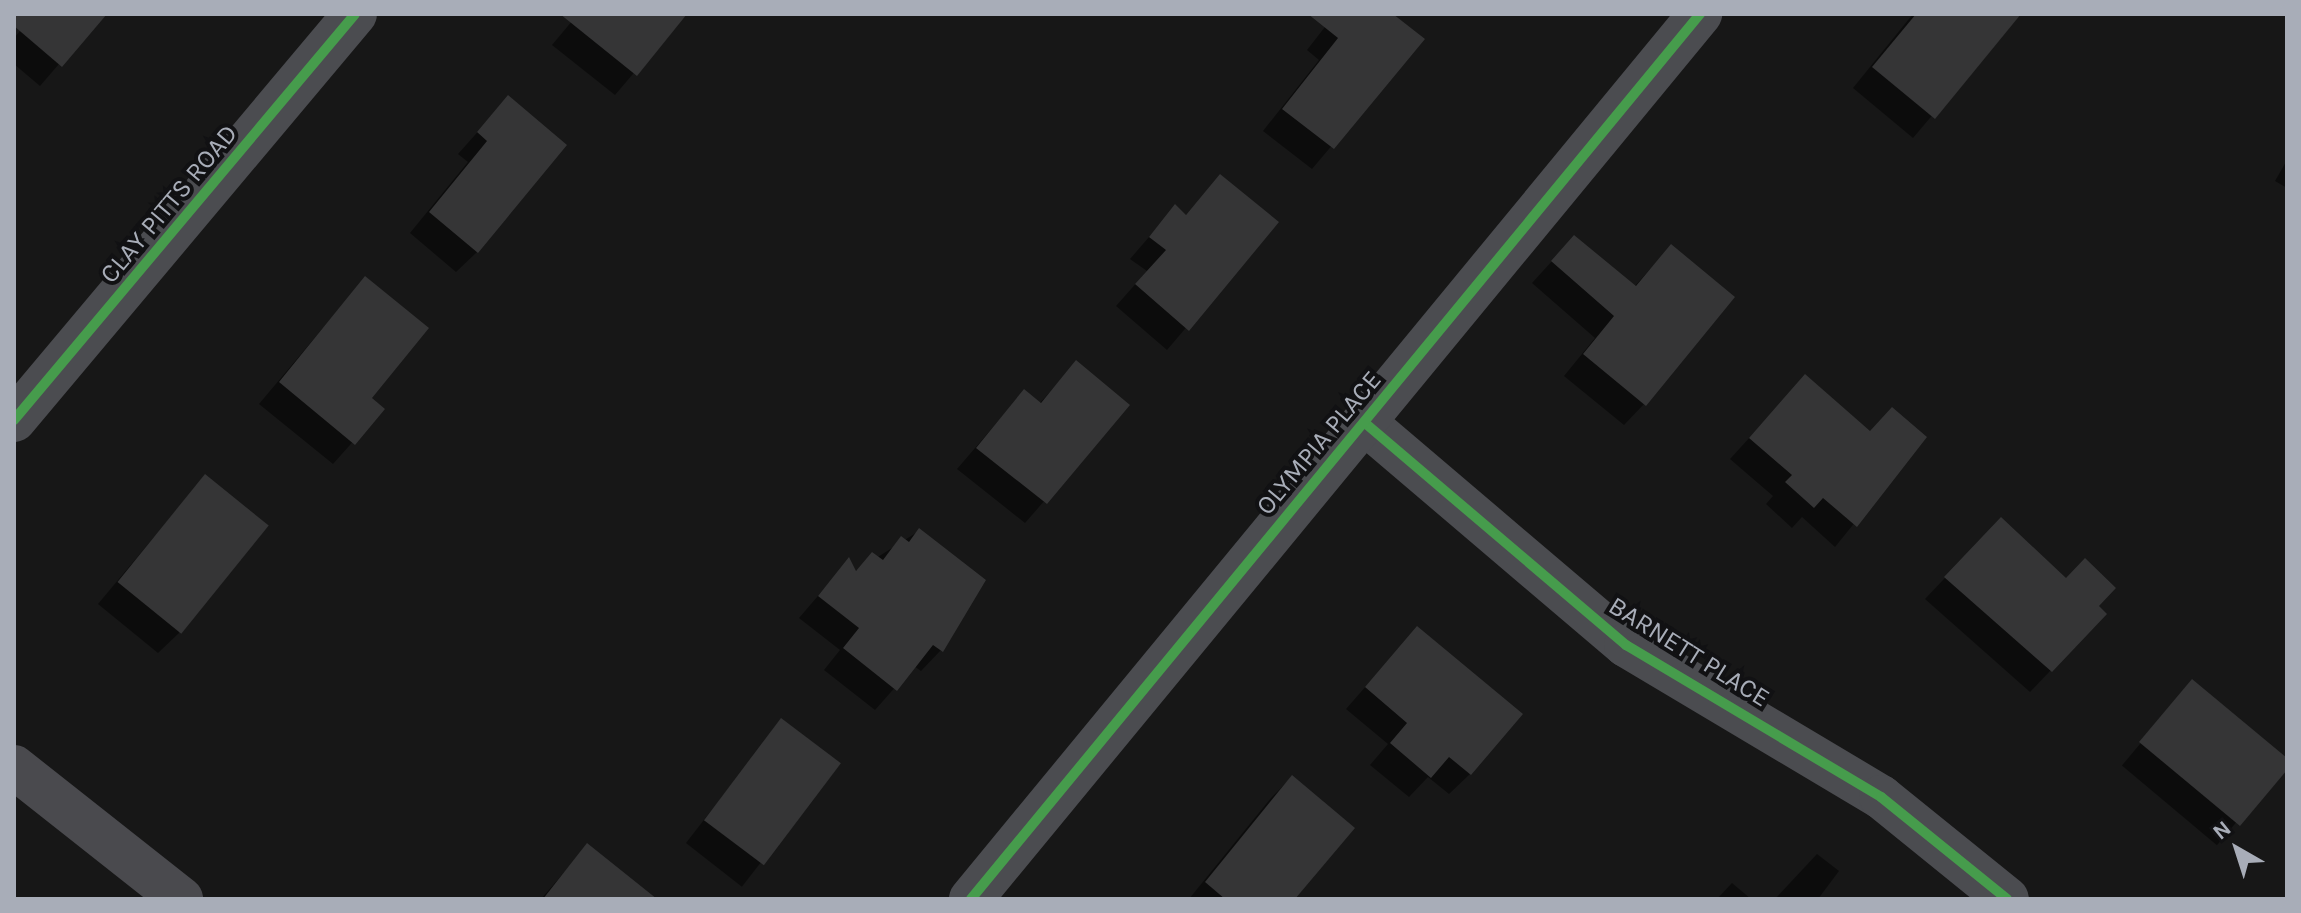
<!DOCTYPE html>
<html>
<head>
<meta charset="utf-8">
<style>
	body { margin:0 }
	#map { position:relative; width:2301px; height:913px; overflow:hidden; background:#171717; font-family:Karla,sans-serif }
	div>[style] { position:absolute }
	[style*='--x'] { left:calc(var(--x)*1px); top:calc(var(--y)*1px); width:calc(var(--w)*1px); rotate:calc(var(--a)*1deg) }
	.shadow>* { inset:0; background:#0007; transform-origin:0 0 }
	.building>* { inset:0; background:#353536; transform-origin:0 0 }
	.minor>* { height:44px; margin:-22px; padding:0 22px; transform-origin:22px; border-radius:22px; background:#4b4c50 }
	.tertiary>* { height:44px; margin:-22px; padding:0 22px; transform-origin:22px; border-radius:22px; background:#4b4c50 }
	.secondary>* { height:44px; margin:-22px; padding:0 22px; transform-origin:22px; border-radius:22px; background:#4a4a4e }
	.cycleway>* { height:10px; margin:-5px; padding:0 5px; transform-origin:5px; border-radius:5px; background:#469c4c }
	span { translate:-50% -50%; white-space:nowrap; text-align:center; line-height:1.15; -webkit-text-stroke:8px #111113; paint-order:stroke }
	.street-label { font-size:26px; color:#a8adb8 }
	.frame { position:absolute; inset:0; border:16px solid #a8adb8; pointer-events:none }
	.north { position:absolute; left:2197px; top:809px; width:80px; height:80px; -webkit-text-stroke:6px #111113; paint-order:stroke; rotate:321deg; font-size:22px; font-weight:700; line-height:32px; text-align:center; color:#a8adb8 }
	.north::after { content:''; display:block; margin:auto; width:28px; height:36px; background:#a8adb8; clip-path:polygon(50% 0,100% 100%,50% 72%,0 100%) }
</style>
</head>
<body>
<div id="map">
	<div class="shadow">
		<i style="clip-path:polygon(35px 14px,102px 14px,40px 86px,14px 64px,14px 38px)"></i>
		<i style="clip-path:polygon(578px 14px,684px 14px,615px 95px,552px 45px)"></i>
		<i style="clip-path:polygon(1335px 14px,1390px 14px,1422px 39px,1312px 169px,1263px 131px,1319px 60px,1307px 50px)"></i>
		<i style="clip-path:polygon(1913px 14px,2018px 14px,1913px 138px,1853px 88px)"></i>
		<i style="clip-path:polygon(508px 98px,477px 252px,456px 272px,410px 233px,468px 162px,458px 154px)"></i>
		<i style="clip-path:polygon(2287px 160px,2287px 188px,2275px 181px)"></i>
		<i style="clip-path:polygon(1220px 177px,1276px 222px,1167px 350px,1116px 306px,1147px 271px,1130px 259px,1175px 207px,1185px 216px)"></i>
		<i style="clip-path:polygon(1574px 237px,1634px 287px,1671px 246px,1644px 404px,1624px 425px,1564px 376px,1595px 338px,1532px 283px)"></i>
		<i style="clip-path:polygon(365px 278px,369px 398px,382px 409px,333px 464px,259px 404px)"></i>
		<i style="clip-path:polygon(1076px 363px,1128px 405px,1025px 523px,957px 469px,1024px 391px,1039px 404px)"></i>
		<i style="clip-path:polygon(1805px 377px,1869px 433px,1924px 437px,1835px 547px,1802px 517px,1792px 528px,1766px 504px,1773px 496px,1730px 459px)"></i>
		<i style="clip-path:polygon(205px 476px,179px 633px,158px 653px,98px 604px)"></i>
		<i style="clip-path:polygon(919px 531px,941px 650px,921px 671px,914px 666px,875px 710px,824px 670px,840px 650px,799px 618px,848px 561px,854px 572px)"></i>
		<i style="clip-path:polygon(1981px 540px,2104px 614px,2030px 692px,1925px 599px)"></i>
		<i style="clip-path:polygon(1417px 628px,1470px 774px,1449px 794px,1428px 777px,1409px 797px,1370px 765px,1388px 744px,1346px 709px)"></i>
		<i style="left:2192px;top:682px;width:124px;height:109px;rotate:40deg"></i>
		<i style="left:782px;top:720px;width:71px;height:156px;rotate:38deg"></i>
		<i style="clip-path:polygon(1292px 777px,1293px 899px,1189px 899px,1271px 798px)"></i>
		<i style="clip-path:polygon(587px 846px,654px 899px,541px 899px)"></i>
		<i style="clip-path:polygon(1817px 854px,1839px 871px,1818px 899px,1775px 899px)"></i>
		<i style="clip-path:polygon(1732px 883px,1751px 899px,1717px 899px)"></i>
	</div>
	<div class="building">
		<i style="clip-path:polygon(14px 14px,107px 14px,62px 67px,14px 26px)"></i>
		<i style="clip-path:polygon(560px 14px,687px 14px,637px 76px)"></i>
		<i style="clip-path:polygon(1308px 14px,1393px 14px,1425px 39px,1334px 149px,1282px 109px,1338px 38px)"></i>
		<i style="clip-path:polygon(1916px 14px,2021px 14px,1935px 119px,1872px 67px)"></i>
		<i style="clip-path:polygon(508px 95px,567px 145px,478px 253px,429px 212px,487px 141px,477px 132px)"></i>
		<i style="clip-path:polygon(1220px 174px,1279px 222px,1189px 331px,1135px 284px,1166px 250px,1149px 237px,1175px 204px,1186px 215px)"></i>
		<i style="clip-path:polygon(1574px 235px,1636px 286px,1671px 244px,1735px 297px,1646px 406px,1583px 354px,1614px 316px,1551px 261px)"></i>
		<i style="clip-path:polygon(365px 276px,429px 328px,372px 398px,385px 409px,355px 445px,279px 382px)"></i>
		<i style="clip-path:polygon(1076px 360px,1130px 405px,1047px 504px,976px 448px,1024px 389px,1041px 403px)"></i>
		<i style="clip-path:polygon(1805px 374px,1870px 431px,1892px 407px,1927px 437px,1857px 527px,1823px 498px,1814px 508px,1785px 482px,1792px 475px,1749px 438px)"></i>
		<i style="left:205px;top:474px;width:82px;height:139px;rotate:39deg"></i>
		<i style="clip-path:polygon(2001px 517px,2066px 578px,2085px 558px,2116px 588px,2099px 606px,2107px 614px,2052px 672px,1944px 577px)"></i>
		<i style="clip-path:polygon(919px 528px,986px 580px,943px 652px,933px 645px,897px 691px,843px 648px,859px 628px,818px 596px,849px 557px,856px 571px,872px 552px,883px 560px,901px 536px,909px 542px)"></i>
		<i style="clip-path:polygon(1417px 626px,1523px 714px,1471px 775px,1449px 757px,1431px 778px,1390px 743px,1407px 723px,1365px 687px)"></i>
		<i style="clip-path:polygon(2192px 679px,2287px 758px,2287px 770px,2240px 826px,2139px 742px)"></i>
		<i style="left:781px;top:718px;width:75px;height:128px;rotate:37deg"></i>
		<i style="clip-path:polygon(1292px 775px,1355px 828px,1295px 899px,1225px 899px,1205px 882px)"></i>
		<i style="clip-path:polygon(587px 843px,657px 899px,543px 899px)"></i>
	</div>
	<div class="minor">
		<i style="--x:1365;--y:423;--w:343;--a:40.4"></i>
		<i style="--x:1626;--y:645;--w:297;--a:30.8"></i>
		<i style="--x:1881;--y:797;--w:162;--a:39"></i>
		<i style="--x:971;--y:899;--w:1147;--a:-50.52"></i>
	</div>
	<div class="tertiary">
		<i style="--x:14;--y:420;--w:530;--a:-49.97"></i>
	</div>
	<div class="secondary">
		<i style="--x:14;--y:767;--w:213;--a:38.3"></i>
	</div>
	<div class="cycleway">
		<i style="--x:14;--y:420;--w:530;--a:-49.97"></i>
		<i style="--x:1365;--y:423;--w:343;--a:40.4"></i>
		<i style="--x:1626;--y:645;--w:297;--a:30.8"></i>
		<i style="--x:1881;--y:797;--w:162;--a:39"></i>
		<i style="--x:971;--y:899;--w:1147;--a:-50.52"></i>
	</div>
	<div class="street-label">
		<span style="left:169px;top:204px;rotate:-50deg">CLAY PITTS ROAD</span>
		<span style="left:1319px;top:443px;rotate:-50deg">OLYMPIA PLACE</span>
		<span style="left:1689px;top:652px;rotate:32deg">BARNETT PLACE</span>
	</div>
	<div class="frame"></div>
	<div class="north">N</div>
</div>
</body>
</html>
